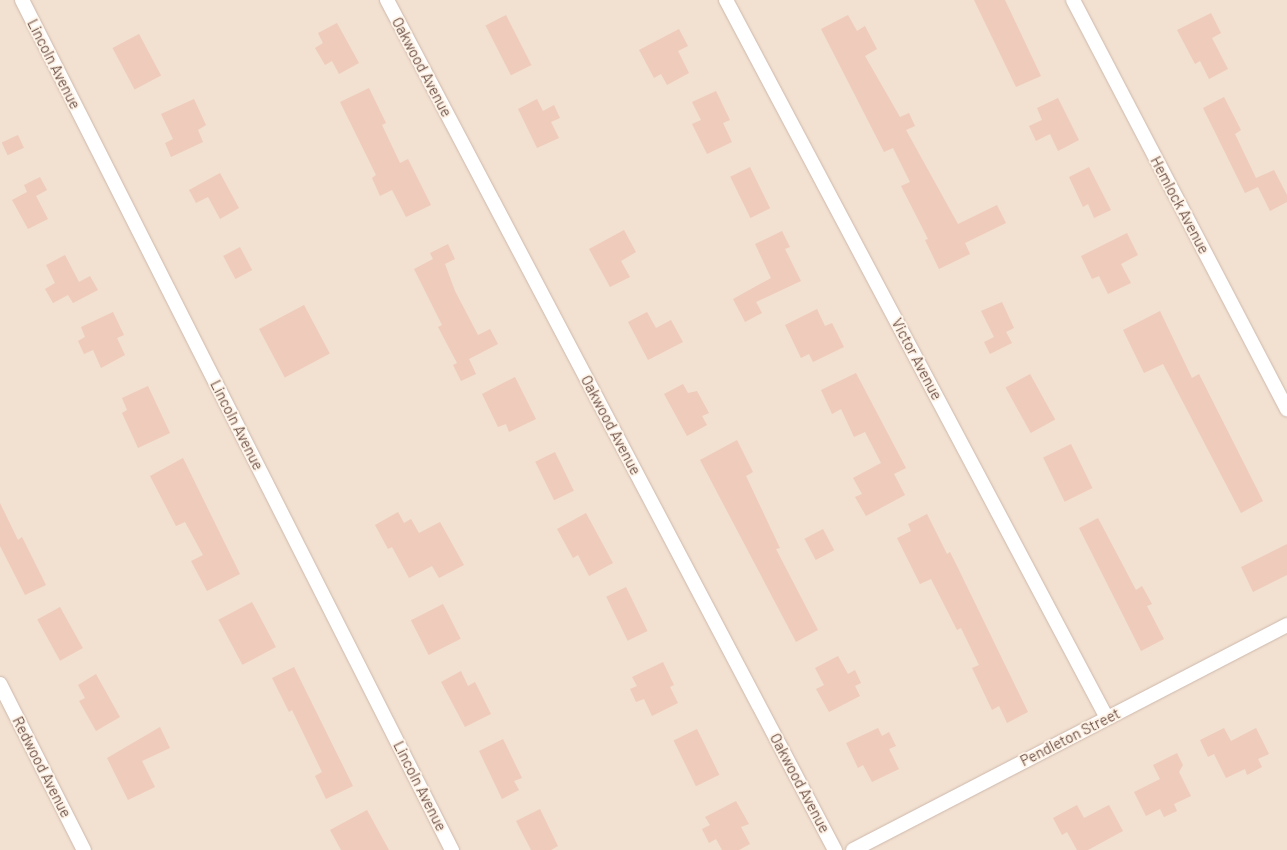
<!DOCTYPE html>
<html>
<head>
<meta charset="utf-8">
<style>
	body { margin:0 }
	#map { position:relative; width:1287px; height:850px; overflow:hidden; background:#fbefe2; font-family:Barlow,sans-serif }
	div>[style] { position:absolute }
	[style*='--x'] { left:calc(var(--x)*1px); top:calc(var(--y)*1px); width:calc(var(--w)*1px); rotate:calc(var(--a)*1deg) }
	.residential>* { inset:0; background:#f2e0d0; transform-origin:0 0 }
	.building>* { inset:0; background:#efcbbb; transform-origin:0 0 }
	.roads { filter:drop-shadow(0 0 1px #cdb8ac) drop-shadow(0 0 1px #cdb8ac) }
	.street>* { height:14px; margin:-7px; padding:0 7px; transform-origin:7px; border-radius:7px; background:#fff }
	span { translate:-50% -50%; white-space:nowrap; text-align:center; line-height:1.15; -webkit-text-stroke:4px #fef3e7; paint-order:stroke }
	.street-label { font-size:15px; color:#71544a }
</style>
</head>
<body>
<div id="map">
	<div class="residential">
		<i style="left:0;top:0;width:1287px;height:850px"></i>
	</div>
	<div class="building">
		<i style="clip-path:polygon(974px 0,1005px 0,1041px 76px,1016px 87px)"></i>
		<i style="clip-path:polygon(1211px 13px,1221px 33px,1212px 38px,1228px 69px,1209px 79px,1200px 61px,1195px 64px,1177px 30px)"></i>
		<i style="left:506px;top:15px;width:56px;height:23px;rotate:63deg"></i>
		<i style="clip-path:polygon(848px 15px,857px 31px,865px 26px,877px 49px,865px 56px,900px 117px,909px 113px,915px 126px,906px 130px,958px 224px,997px 205px,1006px 223px,965px 243px,970px 254px,939px 269px,925px 240px,928px 239px,901px 186px,910px 182px,893px 148px,884px 152px,821px 29px)"></i>
		<i style="clip-path:polygon(337px 23px,359px 63px,339px 74px,332px 61px,325px 65px,315px 48px,323px 43px,318px 33px)"></i>
		<i style="clip-path:polygon(679px 29px,688px 46px,678px 51px,689px 73px,667px 85px,661px 74px,654px 78px,639px 50px)"></i>
		<i style="left:139px;top:34px;width:47px;height:30px;rotate:62deg"></i>
		<i style="clip-path:polygon(369px 88px,386px 123px,382px 125px,400px 163px,408px 159px,431px 205px,406px 217px,392px 190px,380px 196px,372px 178px,376px 175px,340px 102px)"></i>
		<i style="clip-path:polygon(716px 91px,730px 120px,723px 123px,732px 142px,707px 154px,692px 124px,701px 120px,692px 102px)"></i>
		<i style="clip-path:polygon(1224px 97px,1241px 130px,1235px 134px,1256px 178px,1274px 170px,1287px 195px,1287px 202px,1270px 211px,1258px 187px,1245px 193px,1203px 108px)"></i>
		<i style="clip-path:polygon(1058px 98px,1079px 140px,1058px 151px,1050px 134px,1036px 141px,1029px 126px,1042px 120px,1037px 108px)"></i>
		<i style="clip-path:polygon(194px 99px,206px 125px,198px 130px,203px 142px,171px 157px,165px 143px,173px 139px,161px 114px)"></i>
		<i style="clip-path:polygon(537px 99px,543px 111px,554px 105px,560px 118px,551px 122px,559px 138px,537px 148px,518px 109px)"></i>
		<i style="left:18px;top:135px;width:14px;height:18px;rotate:65deg"></i>
		<i style="left:750px;top:167px;width:46px;height:22px;rotate:64deg"></i>
		<i style="clip-path:polygon(1089px 167px,1111px 210px,1094px 218px,1088px 204px,1083px 207px,1069px 177px)"></i>
		<i style="clip-path:polygon(220px 173px,239px 208px,220px 219px,208px 197px,196px 203px,189px 190px)"></i>
		<i style="clip-path:polygon(40px 177px,47px 190px,36px 196px,48px 219px,28px 229px,12px 200px,27px 192px,24px 185px)"></i>
		<i style="clip-path:polygon(624px 230px,636px 252px,621px 261px,630px 277px,610px 287px,589px 249px)"></i>
		<i style="clip-path:polygon(782px 231px,790px 247px,785px 249px,801px 281px,756px 302px,762px 313px,745px 322px,733px 299px,771px 278px,755px 244px)"></i>
		<i style="clip-path:polygon(1127px 233px,1138px 255px,1121px 264px,1131px 283px,1108px 294px,1099px 276px,1092px 279px,1081px 256px)"></i>
		<i style="clip-path:polygon(448px 244px,455px 259px,445px 264px,455px 291px,478px 335px,490px 329px,498px 344px,469px 359px,476px 374px,461px 381px,453px 365px,457px 363px,438px 327px,442px 325px,414px 269px,433px 259px,430px 253px)"></i>
		<i style="left:240px;top:247px;width:26px;height:19px;rotate:62deg"></i>
		<i style="clip-path:polygon(65px 255px,79px 282px,90px 276px,98px 290px,73px 303px,68px 295px,53px 303px,45px 289px,55px 283px,46px 265px)"></i>
		<i style="clip-path:polygon(1002px 302px,1014px 328px,1006px 332px,1012px 343px,990px 354px,984px 342px,994px 337px,981px 311px)"></i>
		<i style="left:304px;top:305px;width:55px;height:51px;rotate:62deg"></i>
		<i style="clip-path:polygon(817px 309px,825px 326px,832px 323px,844px 347px,813px 362px,809px 354px,801px 358px,785px 325px)"></i>
		<i style="clip-path:polygon(1160px 311px,1192px 378px,1199px 374px,1263px 501px,1241px 513px,1163px 364px,1144px 373px,1123px 330px)"></i>
		<i style="clip-path:polygon(113px 312px,124px 335px,117px 338px,125px 355px,101px 368px,93px 350px,84px 354px,78px 341px,85px 337px,81px 327px)"></i>
		<i style="clip-path:polygon(647px 312px,656px 328px,671px 320px,683px 342px,648px 360px,628px 322px)"></i>
		<i style="clip-path:polygon(856px 373px,906px 468px,894px 474px,905px 495px,866px 516px,855px 497px,862px 494px,853px 478px,881px 463px,865px 432px,854px 437px,841px 409px,832px 414px,821px 390px)"></i>
		<i style="left:1030px;top:374px;width:52px;height:28px;rotate:61deg"></i>
		<i style="clip-path:polygon(515px 377px,536px 419px,509px 432px,506px 424px,498px 427px,482px 394px)"></i>
		<i style="clip-path:polygon(683px 384px,688px 393px,697px 391px,709px 413px,702px 416px,707px 425px,687px 436px,664px 394px)"></i>
		<i style="clip-path:polygon(148px 386px,170px 433px,138px 448px,122px 413px,127px 410px,122px 398px)"></i>
		<i style="clip-path:polygon(737px 440px,753px 472px,746px 476px,780px 548px,776px 549px,818px 630px,796px 642px,700px 460px)"></i>
		<i style="left:1071px;top:444px;width:49px;height:31px;rotate:64deg"></i>
		<i style="left:555px;top:452px;width:43px;height:22px;rotate:64deg"></i>
		<i style="clip-path:polygon(183px 458px,240px 574px,207px 591px,191px 561px,203px 555px,185px 522px,176px 526px,150px 476px)"></i>
		<i style="clip-path:polygon(0 503px,18px 540px,22px 537px,46px 585px,25px 595px,0 546px)"></i>
		<i style="clip-path:polygon(398px 512px,404px 523px,411px 519px,419px 533px,440px 522px,464px 565px,439px 578px,432px 566px,409px 578px,392px 547px,388px 549px,375px 525px)"></i>
		<i style="clip-path:polygon(586px 513px,613px 563px,589px 576px,578px 555px,573px 558px,557px 529px)"></i>
		<i style="clip-path:polygon(927px 514px,947px 554px,950px 552px,957px 566px,1028px 712px,1007px 723px,999px 706px,992px 710px,972px 668px,979px 665px,961px 628px,957px 630px,931px 579px,920px 584px,897px 538px,911px 531px,908px 524px)"></i>
		<i style="clip-path:polygon(1098px 518px,1136px 590px,1142px 586px,1152px 604px,1147px 606px,1164px 639px,1141px 651px,1079px 528px)"></i>
		<i style="left:823px;top:529px;width:24px;height:21px;rotate:62deg"></i>
		<i style="clip-path:polygon(1287px 544px,1287px 575px,1253px 592px,1241px 567px)"></i>
		<i style="left:626px;top:587px;width:49px;height:22px;rotate:64deg"></i>
		<i style="left:252px;top:602px;width:51px;height:38px;rotate:62deg"></i>
		<i style="left:443px;top:604px;width:39px;height:36px;rotate:63deg"></i>
		<i style="left:60px;top:607px;width:47px;height:26px;rotate:61deg"></i>
		<i style="clip-path:polygon(838px 656px,848px 674px,855px 670px,861px 683px,855px 686px,860px 696px,829px 712px,816px 689px,824px 685px,815px 668px)"></i>
		<i style="clip-path:polygon(663px 662px,674px 685px,670px 687px,678px 703px,652px 716px,644px 699px,636px 702px,630px 689px,637px 686px,632px 677px)"></i>
		<i style="clip-path:polygon(294px 667px,353px 786px,326px 799px,315px 776px,322px 772px,292px 710px,289px 712px,272px 678px)"></i>
		<i style="clip-path:polygon(461px 671px,468px 686px,475px 682px,491px 714px,465px 727px,441px 682px)"></i>
		<i style="clip-path:polygon(96px 674px,120px 717px,96px 731px,79px 701px,85px 698px,78px 685px)"></i>
		<i style="clip-path:polygon(160px 727px,170px 748px,142px 761px,155px 787px,128px 800px,107px 758px)"></i>
		<i style="clip-path:polygon(878px 728px,882px 736px,889px 732px,896px 746px,889px 749px,899px 769px,872px 782px,863px 765px,858px 768px,846px 743px)"></i>
		<i style="clip-path:polygon(1224px 728px,1231px 741px,1256px 728px,1269px 754px,1258px 759px,1262px 767px,1247px 775px,1245px 769px,1226px 778px,1214px 754px,1208px 757px,1200px 740px)"></i>
		<i style="left:697px;top:729px;width:51px;height:26px;rotate:64deg"></i>
		<i style="clip-path:polygon(503px 739px,522px 778px,514px 781px,519px 790px,502px 799px,479px 751px)"></i>
		<i style="clip-path:polygon(1177px 753px,1183px 765px,1179px 772px,1191px 796px,1174px 804px,1177px 811px,1164px 817px,1160px 809px,1146px 816px,1134px 792px,1160px 779px,1153px 765px)"></i>
		<i style="clip-path:polygon(736px 801px,749px 824px,741px 827px,750px 844px,739px 850px,722px 850px,716px 839px,709px 843px,702px 829px,710px 825px,705px 817px)"></i>
		<i style="clip-path:polygon(1077px 805px,1084px 818px,1109px 805px,1123px 831px,1088px 850px,1077px 850px,1067px 832px,1062px 835px,1053px 818px)"></i>
		<i style="clip-path:polygon(540px 809px,558px 846px,551px 850px,531px 850px,516px 821px)"></i>
		<i style="clip-path:polygon(367px 810px,389px 850px,341px 850px,330px 830px)"></i>
	</div>
	<div class="roads">
		<div class="street">
			<i style="--x:22;--y:0;--w:953;--a:63.17"></i>
			<i style="--x:387;--y:0;--w:961;--a:62.21"></i>
			<i style="--x:726;--y:0;--w:813;--a:62.05"></i>
			<i style="--x:1073;--y:0;--w:462;--a:62.4"></i>
			<i style="--x:0;--y:684;--w:186;--a:63.2"></i>
			<i style="--x:853;--y:850;--w:489;--a:-27.4"></i>
		</div>
	</div>
	<div class="street-label">
		<span style="left:54px;top:64px;rotate:63deg">Lincoln Avenue</span>
		<span style="left:422px;top:67px;rotate:62deg">Oakwood Avenue</span>
		<span style="left:1180px;top:205px;rotate:62deg">Hemlock Avenue</span>
		<span style="left:917px;top:359px;rotate:62deg">Victor Avenue</span>
		<span style="left:237px;top:425px;rotate:63deg">Lincoln Avenue</span>
		<span style="left:611px;top:425px;rotate:62deg">Oakwood Avenue</span>
		<span style="left:1070px;top:737px;rotate:-27deg">Pendleton Street</span>
		<span style="left:42px;top:767px;rotate:63deg">Redwood Avenue</span>
		<span style="left:800px;top:783px;rotate:62deg">Oakwood Avenue</span>
		<span style="left:420px;top:786px;rotate:63deg">Lincoln Avenue</span>
	</div>
</div>
</body>
</html>
